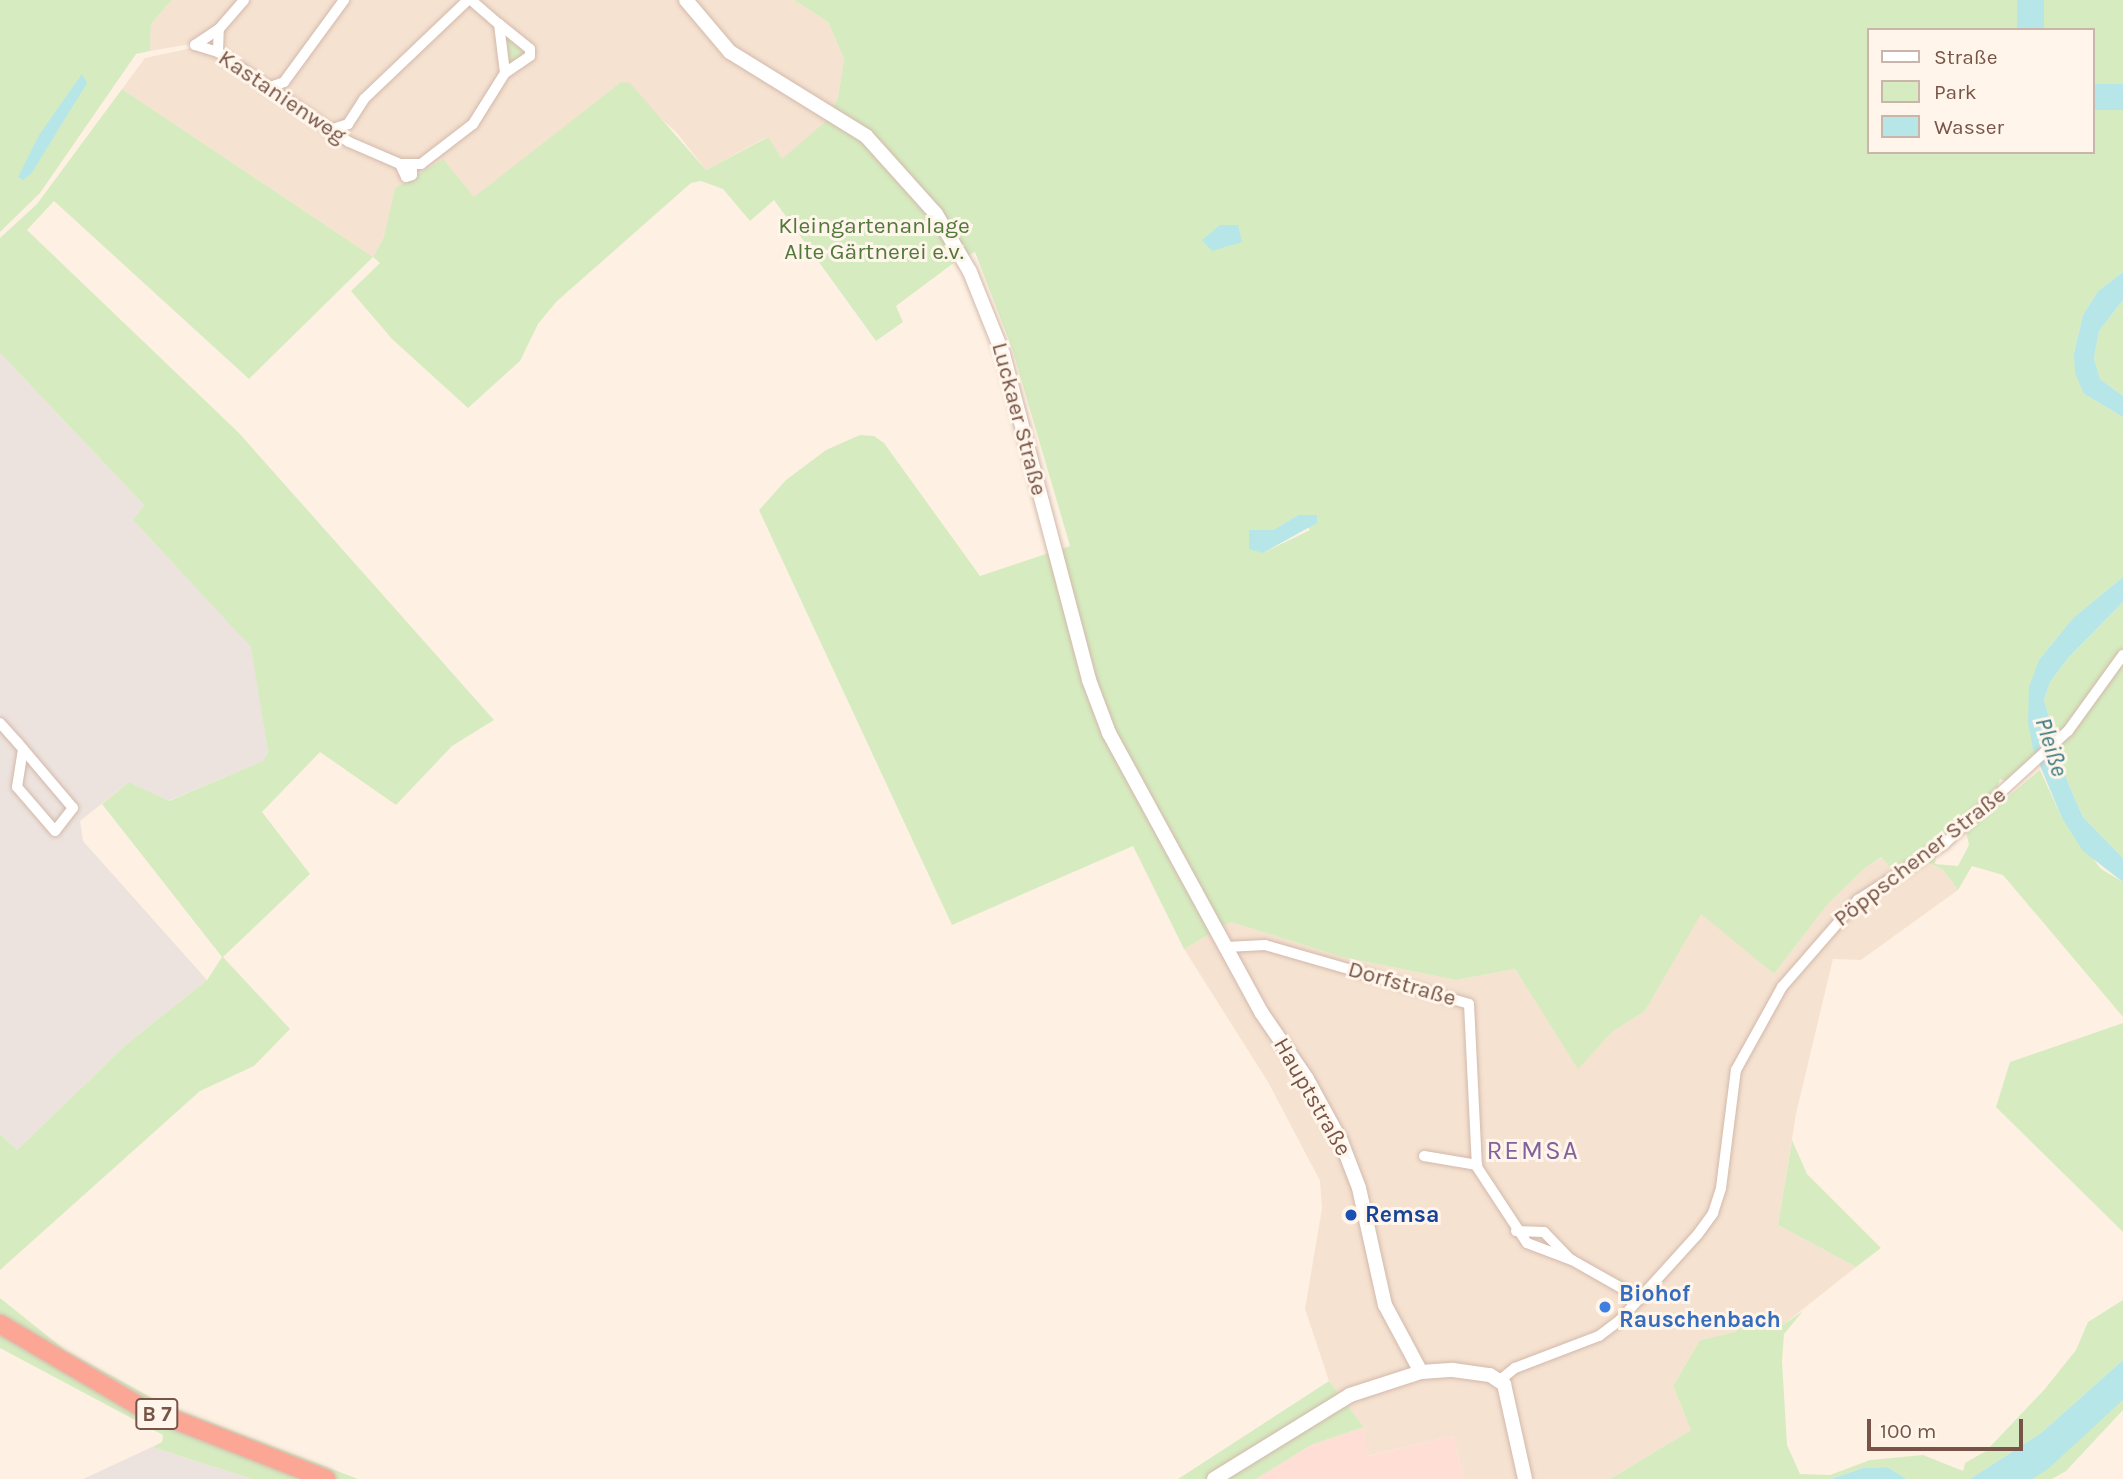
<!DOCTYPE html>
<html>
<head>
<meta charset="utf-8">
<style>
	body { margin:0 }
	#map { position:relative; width:2123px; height:1479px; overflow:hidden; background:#fef1e3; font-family:Karla,sans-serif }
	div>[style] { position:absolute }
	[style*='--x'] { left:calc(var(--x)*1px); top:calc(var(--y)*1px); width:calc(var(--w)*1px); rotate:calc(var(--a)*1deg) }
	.residential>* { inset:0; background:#f6e2d1 }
	.commercial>* { inset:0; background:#ffded6 }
	.industrial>* { inset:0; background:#ede3de }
	.green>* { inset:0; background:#d6ecc0 }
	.water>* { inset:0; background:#b6e6e8; transform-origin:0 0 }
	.roads { filter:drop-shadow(0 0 2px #d2b9ab) drop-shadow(0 0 2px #d2b9ab) }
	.street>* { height:10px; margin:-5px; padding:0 5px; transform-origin:5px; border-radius:5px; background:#fff }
	.secondary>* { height:14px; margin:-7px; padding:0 7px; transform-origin:7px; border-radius:7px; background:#fff }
	.highway>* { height:18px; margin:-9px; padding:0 9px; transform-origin:9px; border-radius:9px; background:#fca796 }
	.dots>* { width:19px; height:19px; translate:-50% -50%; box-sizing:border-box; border:4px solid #fff5ea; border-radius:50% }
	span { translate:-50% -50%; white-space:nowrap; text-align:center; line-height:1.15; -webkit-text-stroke:6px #fff5ea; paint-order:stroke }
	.shield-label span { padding:2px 5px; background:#fff5ea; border:2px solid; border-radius:5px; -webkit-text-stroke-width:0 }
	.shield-label { font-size:21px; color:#775447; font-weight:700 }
	.street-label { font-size:23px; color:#775447 }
	.park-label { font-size:23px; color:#52783c }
	.transit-label { font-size:23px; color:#164399; font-weight:700 }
	.left { translate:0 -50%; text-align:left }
	.shop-label { font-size:23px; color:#366cbe; font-weight:700 }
	.water-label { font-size:24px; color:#3a787e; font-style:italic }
	.quarter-label { font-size:26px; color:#83629b; letter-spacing:2px }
	.legend { position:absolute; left:1867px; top:28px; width:228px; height:126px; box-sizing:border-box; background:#fff5ea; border:2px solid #c9b5a9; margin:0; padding:9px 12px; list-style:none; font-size:21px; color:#775447 }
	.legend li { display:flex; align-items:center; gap:14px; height:35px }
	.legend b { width:35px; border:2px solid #c9b5a9 }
	.scale { position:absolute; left:1867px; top:1419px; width:156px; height:32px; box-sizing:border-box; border:4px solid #775447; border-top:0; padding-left:9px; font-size:21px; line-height:24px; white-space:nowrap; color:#775447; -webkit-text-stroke:5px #fff5ea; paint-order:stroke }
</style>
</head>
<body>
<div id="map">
	<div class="residential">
		<i style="clip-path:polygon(172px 0,794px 0,828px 22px,844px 59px,838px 97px,827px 120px,782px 160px,767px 137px,706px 170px,677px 133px,621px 82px,474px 198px,442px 159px,395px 188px,383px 239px,373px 257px,122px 89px,145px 58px,192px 48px,191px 44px,150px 51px,151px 24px)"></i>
		<i style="clip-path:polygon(1918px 853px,1927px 863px,1943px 870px,1958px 890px,1861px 960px,1833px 959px,1796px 1114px,1778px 1225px,1856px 1267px,1783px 1325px,1748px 1320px,1735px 1332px,1700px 1340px,1673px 1386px,1691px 1430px,1610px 1479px,1464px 1479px,1453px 1436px,1367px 1456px,1364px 1427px,1329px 1381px,1305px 1309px,1322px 1208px,1320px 1181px,1268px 1082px,1184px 949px,1231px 922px,1342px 957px,1456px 980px,1515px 969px,1578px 1068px,1612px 1032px,1645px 1011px,1701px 913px,1774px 974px,1827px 905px,1865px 868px,1883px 857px,1891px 869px)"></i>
	</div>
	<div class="commercial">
		<i style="clip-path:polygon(1364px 1427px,1368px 1456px,1453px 1436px,1464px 1479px,1256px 1479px,1311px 1445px)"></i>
	</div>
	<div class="industrial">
		<i style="clip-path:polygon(0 353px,144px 505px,133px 520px,252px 647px,268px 752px,264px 761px,168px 801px,129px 782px,80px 821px,83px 841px,207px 980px,128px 1043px,17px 1150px,0 1134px)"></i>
		<i style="clip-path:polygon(152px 1447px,252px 1479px,83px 1479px)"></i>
	</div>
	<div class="green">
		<i style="clip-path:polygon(0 0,172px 0,151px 24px,150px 51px,136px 54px,40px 193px,0 232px)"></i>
		<i style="clip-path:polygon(evenodd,794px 0,2017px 0,2019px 30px,1869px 30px,1869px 152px,2093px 152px,2093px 110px,2123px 110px,2123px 272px,2098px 291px,2083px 315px,2074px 353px,2084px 394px,2123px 417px,2123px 577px,2073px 618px,2039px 660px,2035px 756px,2008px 782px,2000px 779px,1995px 794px,1934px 844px,1891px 869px,1882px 857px,1865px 868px,1827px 905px,1774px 974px,1701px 914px,1645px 1011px,1612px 1032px,1578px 1069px,1515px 969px,1456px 980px,1342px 957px,1231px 922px,1184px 949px,1133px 846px,952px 925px,759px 510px,786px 480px,826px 450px,860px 435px,874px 436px,884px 443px,980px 576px,1070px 546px,1012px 348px,975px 252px,955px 262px,896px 306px,903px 322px,876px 341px,774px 200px,750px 221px,723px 189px,701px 181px,691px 183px,556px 302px,538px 324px,520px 361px,468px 408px,392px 339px,351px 291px,380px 263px,373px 257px,249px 379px,54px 201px,27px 230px,239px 433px,494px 720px,452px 746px,396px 805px,320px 752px,262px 812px,310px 874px,223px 957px,290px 1029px,254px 1066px,200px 1091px,0 1270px,0 1134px,17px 1150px,128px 1043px,207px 980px,222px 957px,102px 804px,129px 782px,169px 801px,263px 761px,268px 752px,251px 647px,133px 520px,144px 505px,0 353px,0 238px,37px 204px,122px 89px,373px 257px,383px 239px,395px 188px,443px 159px,474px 197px,621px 82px,630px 83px,706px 170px,768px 137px,782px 159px,827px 120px,838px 97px,844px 59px,828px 22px,794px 0,1298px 515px,1310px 530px,1263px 553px,1258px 530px,1273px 530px,1298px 515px)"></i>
		<i style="clip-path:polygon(2044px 0,2123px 0,2123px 84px,2093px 84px,2093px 30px,2044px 30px)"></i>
		<i style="clip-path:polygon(505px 35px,525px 53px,508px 65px)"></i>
		<i style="clip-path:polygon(2123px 300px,2123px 396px,2100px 379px,2094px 358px,2099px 331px)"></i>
		<i style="clip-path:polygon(2123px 602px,2123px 858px,2083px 817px,2068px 783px,2044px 700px,2050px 682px,2069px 657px)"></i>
		<i style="clip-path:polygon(2040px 770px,2062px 818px,2101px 869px,2123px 882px,2123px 1017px,2003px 875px,1972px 866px,1958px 890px,1943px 870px,1924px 861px,1936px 857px,1935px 864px,1958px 866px,1969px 845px,1966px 832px)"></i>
		<i style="clip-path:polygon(2123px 1023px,2123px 1232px,1996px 1107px,2010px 1062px)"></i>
		<i style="clip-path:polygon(1792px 1140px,1807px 1174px,1881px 1248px,1856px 1267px,1778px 1225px)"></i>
		<i style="clip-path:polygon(0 1298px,65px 1350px,161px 1403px,358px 1479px,252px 1479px,152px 1447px,162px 1442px,163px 1435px,0 1348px)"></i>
		<i style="clip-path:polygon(2123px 1300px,2123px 1360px,2041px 1433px,1970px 1479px,1907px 1479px,1887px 1467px,1863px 1468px,1831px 1479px,1610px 1479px,1691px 1430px,1673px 1386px,1700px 1340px,1735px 1332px,1748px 1320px,1777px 1316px,1783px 1325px,1803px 1311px,1784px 1334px,1782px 1361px,1787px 1445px,1800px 1474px,1830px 1475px,1870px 1460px,1923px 1455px,1963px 1471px,1965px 1463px,1986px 1451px,2044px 1390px,2076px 1350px,2088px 1322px)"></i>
		<i style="clip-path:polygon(1329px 1381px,1364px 1427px,1311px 1445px,1256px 1479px,1178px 1479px)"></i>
		<i style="clip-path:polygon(2123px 1400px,2123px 1410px,2066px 1471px,2052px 1479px,2033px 1479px)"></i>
	</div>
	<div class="water">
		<i style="left:2017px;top:0;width:27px;height:30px"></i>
		<i style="clip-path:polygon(82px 74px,87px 83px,31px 174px,23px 180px,18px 177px,39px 135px)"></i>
		<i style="left:2093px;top:84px;width:30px;height:26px"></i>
		<i style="clip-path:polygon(1220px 225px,1238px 225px,1242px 242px,1212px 251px,1202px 240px)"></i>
		<i style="clip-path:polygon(2123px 272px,2123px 300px,2099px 331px,2094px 358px,2100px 379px,2123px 396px,2123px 417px,2084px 394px,2075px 373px,2074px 353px,2083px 315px,2098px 291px)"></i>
		<i style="clip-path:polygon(1298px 515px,1317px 515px,1317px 523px,1263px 553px,1249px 549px,1249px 530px,1273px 530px)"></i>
		<i style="clip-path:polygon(2123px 577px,2123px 602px,2069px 657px,2050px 682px,2044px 700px,2068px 783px,2083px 817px,2123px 858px,2123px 882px,2083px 851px,2062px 818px,2033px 749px,2028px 723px,2029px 687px,2039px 660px,2073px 618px)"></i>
		<i style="clip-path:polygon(2123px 1360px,2123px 1400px,2049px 1468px,2033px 1479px,1970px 1479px,2041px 1433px)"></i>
		<i style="clip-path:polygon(1887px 1467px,1907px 1479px,1831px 1479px,1863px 1468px)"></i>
	</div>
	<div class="roads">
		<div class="street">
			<i style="--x:471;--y:0;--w:37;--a:41"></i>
			<i style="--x:195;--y:45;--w:24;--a:17"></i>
			<i style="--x:218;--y:52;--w:159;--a:34.5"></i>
			<i style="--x:349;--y:142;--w:56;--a:23.3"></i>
			<i style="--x:400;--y:164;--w:21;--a:0"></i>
			<i style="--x:421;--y:164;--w:66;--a:-37.6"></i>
			<i style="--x:473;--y:124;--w:60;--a:-57.9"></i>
			<i style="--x:505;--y:73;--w:30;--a:-34"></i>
			<i style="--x:530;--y:56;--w:7;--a:-90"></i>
			<i style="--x:530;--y:49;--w:40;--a:-141"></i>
			<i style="--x:499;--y:24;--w:49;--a:83"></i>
			<i style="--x:195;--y:45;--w:29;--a:-34"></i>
			<i style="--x:218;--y:52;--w:23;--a:-88"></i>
			<i style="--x:219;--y:29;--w:38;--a:-49"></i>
			<i style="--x:267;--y:88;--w:18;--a:-19"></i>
			<i style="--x:284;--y:82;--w:102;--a:-53.8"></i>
			<i style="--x:330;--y:130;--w:19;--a:-18"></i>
			<i style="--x:348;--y:124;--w:30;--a:-57"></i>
			<i style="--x:364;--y:99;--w:144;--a:-43.6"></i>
			<i style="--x:400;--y:164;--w:14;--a:65"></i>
			<i style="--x:406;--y:177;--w:6;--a:-18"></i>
			<i style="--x:412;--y:175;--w:10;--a:-90"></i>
			<i style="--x:0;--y:723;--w:27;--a:48"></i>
			<i style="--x:18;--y:743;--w:8;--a:50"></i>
			<i style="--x:23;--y:749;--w:77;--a:49.7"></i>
			<i style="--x:73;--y:808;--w:29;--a:128"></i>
			<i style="--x:55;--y:831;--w:58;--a:-130.8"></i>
			<i style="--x:17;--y:787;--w:38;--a:-81"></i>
			<i style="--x:1226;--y:947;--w:39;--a:-3"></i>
			<i style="--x:1265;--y:945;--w:212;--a:16.1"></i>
			<i style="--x:1469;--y:1004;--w:163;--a:87.2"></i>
			<i style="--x:1477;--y:1167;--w:91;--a:56.7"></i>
			<i style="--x:1527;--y:1243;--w:48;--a:20.7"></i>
			<i style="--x:1572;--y:1260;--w:79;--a:29.5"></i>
			<i style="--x:1424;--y:1156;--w:54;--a:9.6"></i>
			<i style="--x:1516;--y:1231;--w:28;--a:2"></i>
			<i style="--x:1544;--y:1232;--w:36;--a:46"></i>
			<i style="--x:1500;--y:1380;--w:19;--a:-39"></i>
			<i style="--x:1515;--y:1368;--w:90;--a:-20.9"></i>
			<i style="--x:1599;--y:1336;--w:26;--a:-37"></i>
			<i style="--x:1620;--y:1320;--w:116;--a:-47.8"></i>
			<i style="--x:1698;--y:1234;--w:26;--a:-54"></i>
			<i style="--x:1713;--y:1213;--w:26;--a:-72"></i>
			<i style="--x:1721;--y:1188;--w:119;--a:-82.8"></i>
			<i style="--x:1736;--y:1070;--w:95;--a:-61"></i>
			<i style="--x:1782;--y:987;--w:116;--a:-48.9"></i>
			<i style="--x:1858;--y:900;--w:101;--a:-32.9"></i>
			<i style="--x:1943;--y:845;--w:169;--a:-42.4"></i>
			<i style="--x:2068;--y:731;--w:94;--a:-54.1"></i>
		</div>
		<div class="secondary">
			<i style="--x:686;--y:0;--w:68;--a:49.8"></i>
			<i style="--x:730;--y:52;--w:160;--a:31.7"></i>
			<i style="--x:866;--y:136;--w:105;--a:48.1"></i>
			<i style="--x:936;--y:214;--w:67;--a:59.6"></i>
			<i style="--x:970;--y:272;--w:88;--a:68.1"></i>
			<i style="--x:1003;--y:354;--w:337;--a:75.2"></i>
			<i style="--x:1089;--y:680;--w:57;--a:69.3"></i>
			<i style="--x:1109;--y:733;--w:318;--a:61.4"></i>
			<i style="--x:1261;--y:1012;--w:81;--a:55.5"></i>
			<i style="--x:1307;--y:1079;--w:71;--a:61.3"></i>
			<i style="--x:1341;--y:1141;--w:50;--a:69"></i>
			<i style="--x:1359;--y:1188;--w:120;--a:77.5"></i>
			<i style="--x:1385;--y:1305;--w:76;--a:61.8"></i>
			<i style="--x:1214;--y:1479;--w:160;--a:-31.7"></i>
			<i style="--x:1350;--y:1395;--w:75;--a:-17.9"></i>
			<i style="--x:1421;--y:1372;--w:32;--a:-4"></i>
			<i style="--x:1453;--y:1370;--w:37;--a:8"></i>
			<i style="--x:1490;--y:1375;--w:17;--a:33"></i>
			<i style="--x:1504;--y:1384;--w:97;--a:77.5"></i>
		</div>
		<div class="highway">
			<i style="--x:0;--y:1324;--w:161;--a:30.5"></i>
			<i style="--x:139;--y:1406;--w:201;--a:21.3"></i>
		</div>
	</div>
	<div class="dots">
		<i style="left:1351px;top:1215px;background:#1a4fb4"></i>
		<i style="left:1605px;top:1307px;background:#3f7fe0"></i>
	</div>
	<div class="shield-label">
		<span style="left:157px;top:1414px">B 7</span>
	</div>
	<div class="street-label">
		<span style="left:282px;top:97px;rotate:34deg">Kastanienweg</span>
		<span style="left:1019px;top:419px;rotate:75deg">Luckaer Straße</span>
		<span style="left:1920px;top:857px;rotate:-38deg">Pöppschener Straße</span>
		<span style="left:1402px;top:984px;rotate:16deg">Dorfstraße</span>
		<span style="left:1312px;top:1097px;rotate:60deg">Hauptstraße</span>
	</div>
	<div class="park-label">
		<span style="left:874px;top:239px">Kleingartenanlage<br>Alte Gärtnerei e.v.</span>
	</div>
	<div class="transit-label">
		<span class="left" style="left:1365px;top:1215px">Remsa</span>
	</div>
	<div class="shop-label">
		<span class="left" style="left:1619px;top:1307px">Biohof<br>Rauschenbach</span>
	</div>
	<div class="water-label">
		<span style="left:2051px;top:747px;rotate:73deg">Pleiße</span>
	</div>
	<div class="quarter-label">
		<span style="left:1533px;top:1151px">REMSA</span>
	</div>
	<ul class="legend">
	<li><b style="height:9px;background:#fff"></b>Straße</li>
	<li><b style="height:19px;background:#d6ecc0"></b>Park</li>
	<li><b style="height:19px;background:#b6e6e8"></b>Wasser</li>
	</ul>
	<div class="scale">100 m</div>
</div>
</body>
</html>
